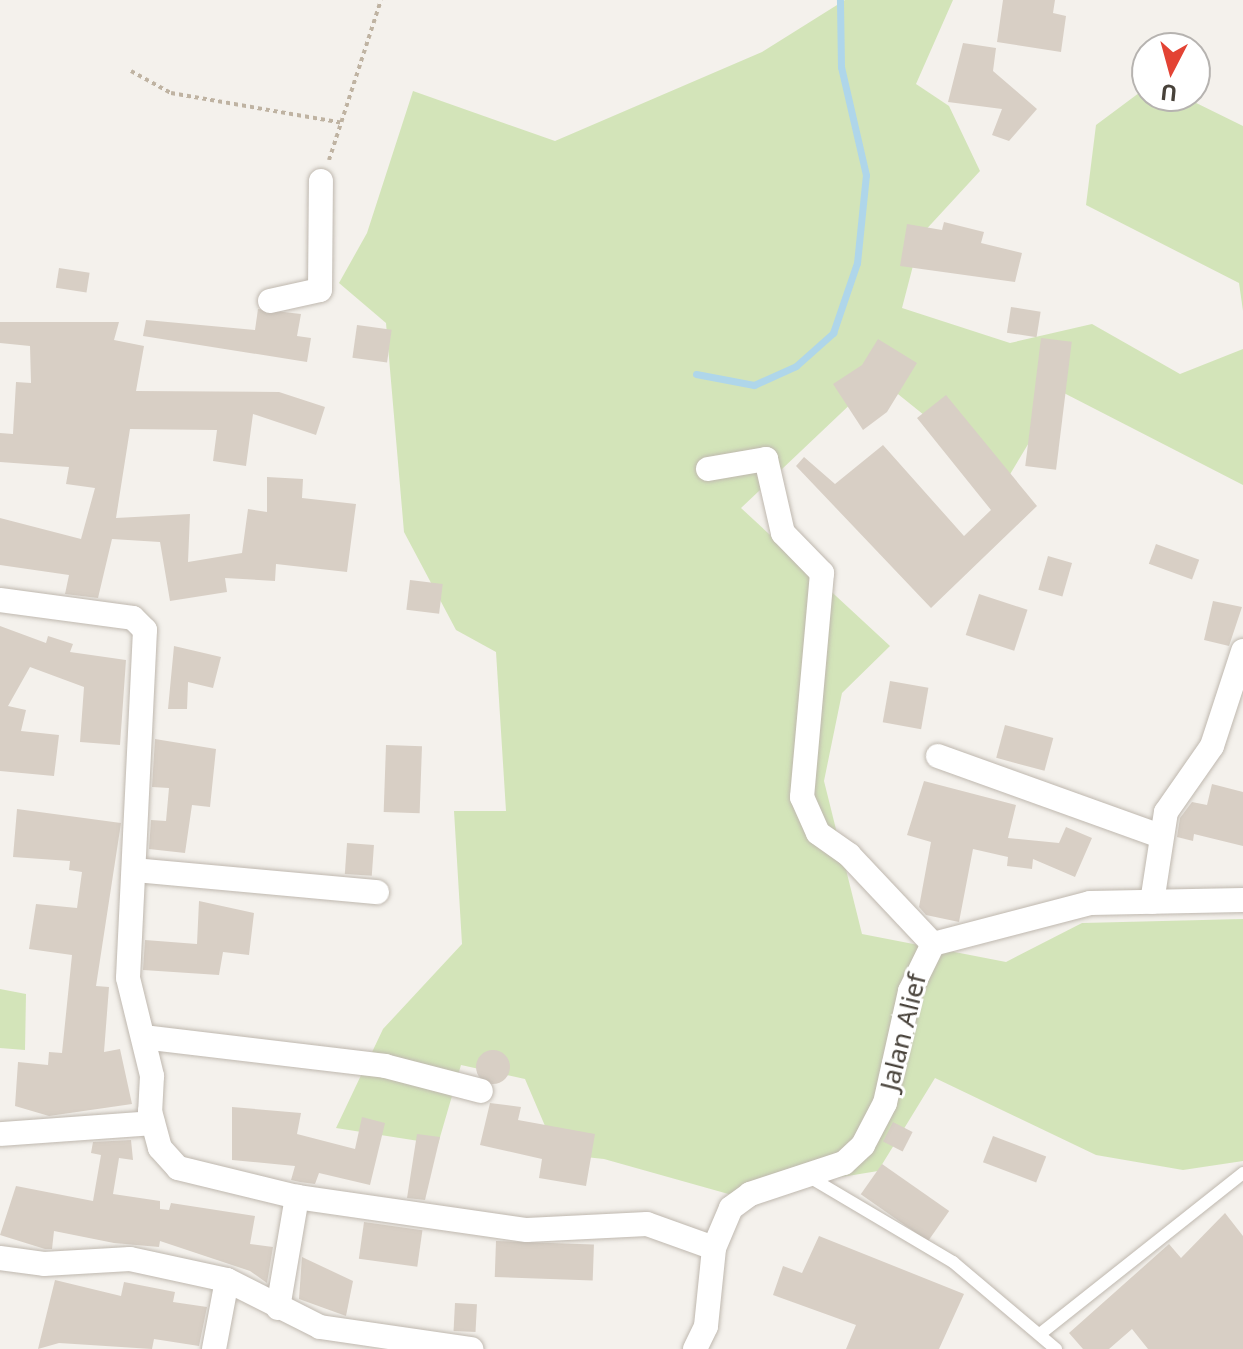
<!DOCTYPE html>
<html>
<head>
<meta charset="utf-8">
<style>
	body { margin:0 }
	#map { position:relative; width:1243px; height:1349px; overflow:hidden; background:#f4f1ec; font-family:"Noto Sans",sans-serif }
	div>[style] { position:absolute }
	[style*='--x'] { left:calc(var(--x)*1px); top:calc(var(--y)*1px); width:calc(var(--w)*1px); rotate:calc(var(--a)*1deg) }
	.green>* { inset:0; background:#d3e4b9 }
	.stream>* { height:7px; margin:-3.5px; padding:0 3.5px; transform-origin:3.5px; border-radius:3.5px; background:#afd6ea }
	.building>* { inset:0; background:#d8cfc5; transform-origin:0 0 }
	.round { border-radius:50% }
	.path>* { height:4px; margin-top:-2px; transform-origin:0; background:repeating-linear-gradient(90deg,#bfb3a2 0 4px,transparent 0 8px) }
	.roads { filter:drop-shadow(0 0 2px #bfb8af) drop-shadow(0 0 2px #bfb8af) }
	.service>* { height:12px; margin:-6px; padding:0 6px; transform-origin:6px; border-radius:6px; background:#fff }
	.minor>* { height:24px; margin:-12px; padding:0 12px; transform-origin:12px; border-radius:12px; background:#fff }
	span { translate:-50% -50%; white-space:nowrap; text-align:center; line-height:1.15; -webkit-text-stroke:6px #fff; paint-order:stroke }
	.street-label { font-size:26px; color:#48423a }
	.north { position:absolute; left:1131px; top:32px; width:80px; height:80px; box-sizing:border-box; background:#fff; border:2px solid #b6b3b0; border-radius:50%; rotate:186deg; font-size:22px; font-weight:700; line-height:32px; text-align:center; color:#48423a }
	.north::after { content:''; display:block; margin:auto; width:28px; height:36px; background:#e34334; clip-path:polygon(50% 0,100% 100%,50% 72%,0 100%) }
</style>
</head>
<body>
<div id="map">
	<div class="green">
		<i style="clip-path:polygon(845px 0,953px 0,916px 84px,949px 106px,980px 171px,921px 235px,902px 308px,1010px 343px,1092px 324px,1180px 374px,1243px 349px,1243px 485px,1060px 391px,1006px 481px,878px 378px,741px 508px,890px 646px,842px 693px,824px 781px,862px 934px,1006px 962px,1082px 923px,1243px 919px,1243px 1161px,1183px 1170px,1096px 1155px,935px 1078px,878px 1171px,732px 1195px,604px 1159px,557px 1154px,525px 1079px,461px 1065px,438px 1144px,336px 1128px,383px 1029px,462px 944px,454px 811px,506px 811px,496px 652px,456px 630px,404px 532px,386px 323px,339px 283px,367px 233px,413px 91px,555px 141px,762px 52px)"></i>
		<i style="clip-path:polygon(1147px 87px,1147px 96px,1182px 96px,1243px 126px,1243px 311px,1239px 283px,1086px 205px,1096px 125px)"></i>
		<i style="clip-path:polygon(0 989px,26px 994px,25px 1050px,0 1048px)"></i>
	</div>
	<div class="stream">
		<i style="--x:696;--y:374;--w:59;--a:10.7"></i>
		<i style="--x:754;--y:385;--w:46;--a:-24.3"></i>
		<i style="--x:796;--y:366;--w:50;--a:-41.7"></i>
		<i style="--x:833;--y:333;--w:74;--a:-71.1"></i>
		<i style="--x:857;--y:263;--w:88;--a:-84.2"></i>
		<i style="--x:866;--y:175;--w:111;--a:-103"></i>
		<i style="--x:841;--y:67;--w:67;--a:-90.9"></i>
	</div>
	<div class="building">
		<i style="clip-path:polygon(1003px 0,1055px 0,1053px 13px,1066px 16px,1061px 52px,997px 42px)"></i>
		<i style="clip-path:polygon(963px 43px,996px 48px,993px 71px,1037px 109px,1009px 141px,992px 135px,1002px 109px,948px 102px)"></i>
		<i style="clip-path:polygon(944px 222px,984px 232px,981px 243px,1022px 253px,1015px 282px,900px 266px,907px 224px,942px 230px)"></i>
		<i style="left:59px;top:268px;width:31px;height:20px;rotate:9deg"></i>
		<i style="left:1011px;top:307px;width:30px;height:26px;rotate:9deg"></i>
		<i style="clip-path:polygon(258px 309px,301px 314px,297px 336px,311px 338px,307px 362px,143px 336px,146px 320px,255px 330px)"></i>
		<i style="clip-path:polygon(0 322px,119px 322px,114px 340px,144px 346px,136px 391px,279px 392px,325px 407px,316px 435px,253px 414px,246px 466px,213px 461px,217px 430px,130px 429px,116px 518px,190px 514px,188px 562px,242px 553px,248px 509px,267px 512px,267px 477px,303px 479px,302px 498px,356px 504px,347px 572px,276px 564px,275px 581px,225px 578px,227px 592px,170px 601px,160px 542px,112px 539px,98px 598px,65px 594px,69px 575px,0 565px,0 518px,81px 539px,95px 488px,66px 484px,69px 467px,0 462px,0 433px,13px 434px,16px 382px,31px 383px,30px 346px,0 343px)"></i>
		<i style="left:357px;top:325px;width:35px;height:33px;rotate:8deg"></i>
		<i style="left:1041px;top:338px;width:31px;height:129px;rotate:7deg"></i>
		<i style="clip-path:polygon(878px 339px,917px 363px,887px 412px,863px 430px,833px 384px,862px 365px)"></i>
		<i style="clip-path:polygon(946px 395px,1037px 506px,931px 608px,796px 466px,804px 457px,835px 484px,883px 445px,964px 536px,991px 510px,917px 418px)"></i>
		<i style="left:1156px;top:544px;width:46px;height:21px;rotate:20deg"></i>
		<i style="left:1048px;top:556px;width:25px;height:35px;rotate:16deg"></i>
		<i style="left:410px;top:580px;width:33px;height:30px;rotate:7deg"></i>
		<i style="left:979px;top:594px;width:51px;height:43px;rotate:18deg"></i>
		<i style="clip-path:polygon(1213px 601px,1242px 607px,1229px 646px,1204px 640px)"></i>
		<i style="clip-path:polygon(0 626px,46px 643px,48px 636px,73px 644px,70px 652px,126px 660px,120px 745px,80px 742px,84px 687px,30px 667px,8px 706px,26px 710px,21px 731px,59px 735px,54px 776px,0 771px)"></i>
		<i style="clip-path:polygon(174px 646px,221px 657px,213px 688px,188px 682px,187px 709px,168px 709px)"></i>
		<i style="left:890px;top:681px;width:39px;height:42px;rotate:10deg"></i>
		<i style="left:1005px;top:725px;width:50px;height:34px;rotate:15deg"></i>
		<i style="clip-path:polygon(155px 739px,216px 749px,210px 807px,192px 805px,185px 853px,149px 849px,151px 820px,166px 821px,169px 788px,152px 787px)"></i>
		<i style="left:386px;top:745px;width:36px;height:67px;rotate:2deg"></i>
		<i style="clip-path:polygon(924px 781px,1016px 805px,1008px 838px,1059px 843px,1066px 827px,1092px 838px,1075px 877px,1033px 859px,1032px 869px,1007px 866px,1008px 857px,973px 849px,959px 922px,926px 915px,919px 907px,931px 842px,907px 835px)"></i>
		<i style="clip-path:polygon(1212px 784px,1243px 792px,1243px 846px,1194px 834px,1193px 841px,1177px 837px,1180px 818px,1192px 802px,1207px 805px)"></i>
		<i style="clip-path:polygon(17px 809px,121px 823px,96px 986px,109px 987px,104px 1052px,120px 1049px,132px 1104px,49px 1116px,15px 1106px,18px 1062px,48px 1065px,49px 1052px,62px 1053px,72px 955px,29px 949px,36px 904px,77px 908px,82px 872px,69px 870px,70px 861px,13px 857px)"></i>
		<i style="left:347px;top:843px;width:27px;height:31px;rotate:4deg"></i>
		<i style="clip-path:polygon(199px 901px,254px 913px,249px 955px,223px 952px,219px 975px,143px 970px,145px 940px,197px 944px)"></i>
		<i class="round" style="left:476px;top:1050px;width:34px;height:34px"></i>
		<i style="clip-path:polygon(490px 1103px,521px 1107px,518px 1120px,595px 1134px,586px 1186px,539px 1178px,542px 1159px,480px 1145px)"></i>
		<i style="clip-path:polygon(232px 1107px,301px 1113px,297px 1134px,355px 1149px,362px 1117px,385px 1123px,370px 1185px,319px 1173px,315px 1184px,300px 1182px,291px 1180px,295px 1166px,232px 1160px)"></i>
		<i style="left:893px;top:1122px;width:22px;height:22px;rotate:27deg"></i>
		<i style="clip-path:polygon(417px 1134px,440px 1137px,425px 1200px,407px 1198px)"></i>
		<i style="left:993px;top:1136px;width:57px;height:28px;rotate:21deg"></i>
		<i style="clip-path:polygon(131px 1140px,133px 1160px,119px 1158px,113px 1194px,160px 1201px,160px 1209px,169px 1210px,171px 1203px,255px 1216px,250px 1244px,273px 1247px,267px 1283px,250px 1271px,160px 1241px,159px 1247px,114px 1243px,54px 1231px,52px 1249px,45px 1249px,0 1235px,16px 1186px,93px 1201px,101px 1155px,91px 1153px,93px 1142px)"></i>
		<i style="left:882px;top:1164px;width:82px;height:37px;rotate:35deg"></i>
		<i style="clip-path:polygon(1225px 1213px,1243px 1236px,1243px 1349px,1148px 1349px,1132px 1329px,1109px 1349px,1083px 1349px,1069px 1333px,1169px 1244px,1181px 1258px)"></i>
		<i style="left:364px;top:1222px;width:59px;height:37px;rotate:8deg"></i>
		<i style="clip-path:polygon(819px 1236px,964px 1294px,939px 1349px,846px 1349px,856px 1325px,773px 1295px,783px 1266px,802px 1273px)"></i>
		<i style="left:496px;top:1241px;width:98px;height:36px;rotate:2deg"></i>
		<i style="clip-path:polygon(302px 1257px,353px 1281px,346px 1316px,299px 1299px)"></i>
		<i style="clip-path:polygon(55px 1280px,121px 1296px,124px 1282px,175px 1292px,173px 1302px,207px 1307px,199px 1346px,154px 1339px,152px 1349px,59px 1343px,38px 1349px)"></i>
		<i style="left:455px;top:1303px;width:22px;height:28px;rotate:3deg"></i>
	</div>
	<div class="path">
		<i style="--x:131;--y:71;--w:46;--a:28.8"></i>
		<i style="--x:171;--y:93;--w:175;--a:9.9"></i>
		<i style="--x:329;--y:160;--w:168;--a:-72"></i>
	</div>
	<div class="roads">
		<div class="service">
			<i style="--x:811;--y:1178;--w:165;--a:30.6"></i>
			<i style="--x:953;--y:1262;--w:135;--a:40.2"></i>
			<i style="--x:1040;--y:1334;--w:259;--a:-38.4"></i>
		</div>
		<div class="minor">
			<i style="--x:270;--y:301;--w:51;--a:-12.4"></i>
			<i style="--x:320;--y:290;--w:109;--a:-89.5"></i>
			<i style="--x:708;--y:469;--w:59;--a:-9.8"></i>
			<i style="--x:766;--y:459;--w:76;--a:77.1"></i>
			<i style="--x:783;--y:533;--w:56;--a:45.7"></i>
			<i style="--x:822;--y:573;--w:225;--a:95.1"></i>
			<i style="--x:802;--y:797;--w:39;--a:66"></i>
			<i style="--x:818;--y:833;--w:38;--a:35"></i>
			<i style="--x:849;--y:855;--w:122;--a:46.7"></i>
			<i style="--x:0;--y:600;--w:134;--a:7.7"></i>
			<i style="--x:133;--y:618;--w:17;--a:45"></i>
			<i style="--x:145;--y:630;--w:348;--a:92.8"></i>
			<i style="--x:128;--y:978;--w:101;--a:76.2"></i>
			<i style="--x:152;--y:1076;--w:35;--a:93"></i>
			<i style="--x:150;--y:1111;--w:38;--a:75"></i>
			<i style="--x:160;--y:1148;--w:27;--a:48"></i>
			<i style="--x:178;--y:1168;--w:122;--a:13.7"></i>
			<i style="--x:297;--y:1197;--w:232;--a:8.2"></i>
			<i style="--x:527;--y:1230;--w:120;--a:-2.9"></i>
			<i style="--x:647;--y:1224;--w:71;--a:19.7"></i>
			<i style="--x:938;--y:756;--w:236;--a:19.8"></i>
			<i style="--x:134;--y:870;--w:244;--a:5.2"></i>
			<i style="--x:1152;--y:902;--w:91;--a:-81.2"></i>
			<i style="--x:1166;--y:812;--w:80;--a:-55.1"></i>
			<i style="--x:1212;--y:746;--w:100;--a:-71.9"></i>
			<i style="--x:143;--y:1037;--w:244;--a:6.8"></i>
			<i style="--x:385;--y:1066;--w:99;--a:14.6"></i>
			<i style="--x:1;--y:1134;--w:152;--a:-4.1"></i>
			<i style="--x:0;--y:1258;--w:44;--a:7.8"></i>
			<i style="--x:44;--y:1264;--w:86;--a:-3.3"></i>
			<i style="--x:130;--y:1259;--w:99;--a:12.2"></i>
			<i style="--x:227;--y:1280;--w:104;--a:26.8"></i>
			<i style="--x:320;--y:1327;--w:153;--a:8.3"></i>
			<i style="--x:278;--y:1308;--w:113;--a:-80.3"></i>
			<i style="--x:214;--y:1349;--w:70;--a:-79.3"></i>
			<i style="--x:695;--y:1349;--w:25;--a:-64"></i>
			<i style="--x:706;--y:1326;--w:78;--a:-84.1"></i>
			<i style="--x:714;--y:1248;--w:43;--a:-67"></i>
			<i style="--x:731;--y:1208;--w:24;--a:-36"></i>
			<i style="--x:750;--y:1194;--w:99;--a:-18.3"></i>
			<i style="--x:844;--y:1163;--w:26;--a:-43"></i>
			<i style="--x:863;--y:1145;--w:47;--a:-62.4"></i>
			<i style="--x:885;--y:1103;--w:115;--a:-77.4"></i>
			<i style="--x:910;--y:991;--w:52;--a:-63.9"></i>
			<i style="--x:933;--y:944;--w:162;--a:-14.6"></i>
			<i style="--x:1090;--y:903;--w:153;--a:-1.1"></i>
		</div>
	</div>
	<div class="street-label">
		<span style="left:903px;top:1032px;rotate:-76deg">Jalan Alief</span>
	</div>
	<div class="north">U</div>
</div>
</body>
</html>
